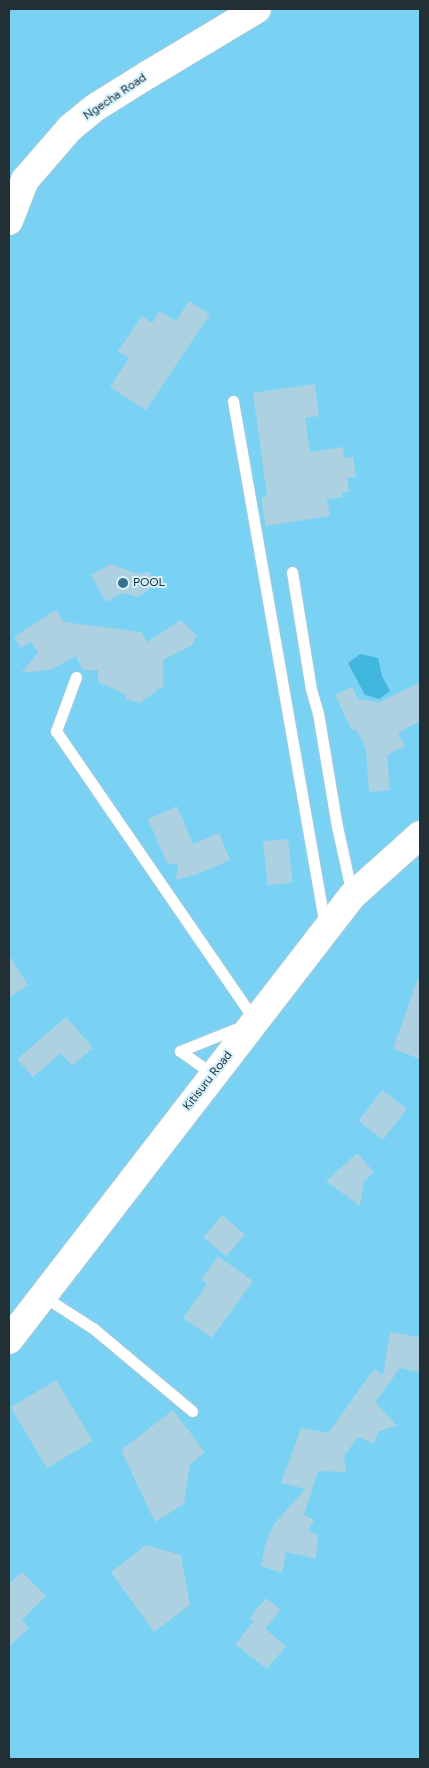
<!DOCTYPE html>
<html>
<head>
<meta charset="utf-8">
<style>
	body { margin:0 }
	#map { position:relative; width:429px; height:1768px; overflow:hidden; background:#d4f1fd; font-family:Figtree,sans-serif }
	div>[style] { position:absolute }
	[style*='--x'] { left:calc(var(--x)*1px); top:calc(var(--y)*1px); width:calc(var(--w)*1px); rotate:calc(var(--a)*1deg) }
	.green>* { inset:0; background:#79d2f4; transform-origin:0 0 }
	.water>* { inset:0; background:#41b6de }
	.building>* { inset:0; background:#add1e0; transform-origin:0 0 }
	.roads { filter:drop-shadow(0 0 1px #a6c9d8) drop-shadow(0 0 1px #a6c9d8) }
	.lane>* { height:11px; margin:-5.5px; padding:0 5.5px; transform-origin:5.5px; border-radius:5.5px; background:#fff }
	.secondary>* { height:28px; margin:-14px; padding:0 14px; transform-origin:14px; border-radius:14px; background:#fff }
	.dots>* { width:14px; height:14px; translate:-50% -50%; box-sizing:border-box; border:2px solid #d4f1fd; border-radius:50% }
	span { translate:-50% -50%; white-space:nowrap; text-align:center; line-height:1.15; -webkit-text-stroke:4px #d4f1fd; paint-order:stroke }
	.street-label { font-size:12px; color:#223036 }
	.poi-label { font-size:12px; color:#223036 }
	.left { translate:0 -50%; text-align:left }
	.frame { position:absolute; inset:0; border:10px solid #223036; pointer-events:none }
</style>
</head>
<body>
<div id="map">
	<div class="green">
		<i style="left:9px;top:9px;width:411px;height:1750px"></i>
	</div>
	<div class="water">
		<i style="clip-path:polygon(360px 654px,378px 658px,382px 676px,390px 691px,379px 699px,365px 695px,348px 663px)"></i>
	</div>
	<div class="building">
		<i style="clip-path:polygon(189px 301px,210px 314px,146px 410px,110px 387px,129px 358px,118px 351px,142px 316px,152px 323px,160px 311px,176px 321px)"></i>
		<i style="clip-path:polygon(315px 384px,319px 416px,305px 418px,310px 452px,343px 447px,344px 458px,353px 457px,356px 477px,347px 478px,349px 492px,342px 492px,343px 497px,327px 499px,330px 516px,266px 526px,261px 498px,267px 496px,253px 393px)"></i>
		<i style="clip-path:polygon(111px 564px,138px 574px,150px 572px,151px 588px,138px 597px,122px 593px,106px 602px,91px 575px)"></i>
		<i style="clip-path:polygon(56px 610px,64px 622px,141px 632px,147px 642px,181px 620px,197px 636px,192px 645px,163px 660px,163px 686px,140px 703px,126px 699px,125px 694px,98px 682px,98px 670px,83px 670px,76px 656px,53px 669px,21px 673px,38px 653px,31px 642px,20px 648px,14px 637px)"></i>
		<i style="clip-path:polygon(420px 682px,420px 721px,398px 733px,405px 746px,387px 755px,390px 790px,369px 792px,366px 749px,356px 729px,352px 731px,335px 695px,352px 687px,358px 699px,380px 702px)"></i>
		<i style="clip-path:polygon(177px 806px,193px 844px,219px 833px,230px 860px,198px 874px,176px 880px,178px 865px,167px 863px,148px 819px)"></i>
		<i style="left:288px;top:839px;width:44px;height:25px;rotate:84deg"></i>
		<i style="clip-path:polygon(9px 955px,28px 985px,9px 998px)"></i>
		<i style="clip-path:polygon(418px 978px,420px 979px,420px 1059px,393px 1049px)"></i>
		<i style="clip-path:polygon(66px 1017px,93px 1048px,72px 1066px,61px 1053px,33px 1077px,17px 1059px)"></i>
		<i style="left:382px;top:1090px;width:31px;height:39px;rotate:37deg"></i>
		<i style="clip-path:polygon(357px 1153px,374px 1172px,364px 1181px,360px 1206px,326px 1181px)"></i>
		<i style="left:222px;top:1215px;width:30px;height:29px;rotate:40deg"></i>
		<i style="clip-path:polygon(218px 1256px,253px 1281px,212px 1338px,183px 1318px,207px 1284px,201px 1279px)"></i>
		<i style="clip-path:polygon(390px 1332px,420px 1337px,420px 1372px,400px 1368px,375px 1402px,397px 1426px,379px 1431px,374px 1444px,358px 1437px,344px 1456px,346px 1472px,318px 1471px,304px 1515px,314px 1520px,308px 1530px,318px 1535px,316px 1559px,286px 1552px,282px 1573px,261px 1566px,265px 1545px,274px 1524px,305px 1489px,281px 1483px,301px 1428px,328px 1433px,374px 1369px,383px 1375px)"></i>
		<i style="left:56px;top:1380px;width:71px;height:53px;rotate:59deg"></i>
		<i style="clip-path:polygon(173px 1410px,205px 1452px,190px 1464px,184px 1504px,155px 1522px,121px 1450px)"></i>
		<i style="clip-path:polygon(146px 1545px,181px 1555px,190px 1605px,154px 1632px,111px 1572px)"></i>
		<i style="clip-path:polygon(22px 1572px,46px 1596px,22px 1620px,29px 1628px,9px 1647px,9px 1584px)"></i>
		<i style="clip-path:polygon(266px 1598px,281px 1610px,265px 1629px,286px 1646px,267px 1669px,235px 1644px,254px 1621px,250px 1618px)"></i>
	</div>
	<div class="roads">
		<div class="lane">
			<i style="--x:233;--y:401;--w:533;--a:80.06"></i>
			<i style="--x:292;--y:572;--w:119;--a:80.8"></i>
			<i style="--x:311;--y:689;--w:25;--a:74"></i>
			<i style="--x:318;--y:713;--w:115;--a:80.5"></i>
			<i style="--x:337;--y:826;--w:71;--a:77.7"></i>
			<i style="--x:76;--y:677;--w:58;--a:110.3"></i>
			<i style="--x:56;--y:731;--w:352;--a:55.5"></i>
			<i style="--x:255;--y:1021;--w:81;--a:158.2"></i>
			<i style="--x:180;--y:1051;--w:40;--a:34.9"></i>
			<i style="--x:43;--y:1296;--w:61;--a:32.9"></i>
			<i style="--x:94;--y:1329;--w:128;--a:39.9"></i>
		</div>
		<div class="secondary">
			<i style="--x:9;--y:221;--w:44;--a:-68.7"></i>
			<i style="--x:25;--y:180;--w:69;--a:-49.1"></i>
			<i style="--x:70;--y:128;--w:33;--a:-39"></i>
			<i style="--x:96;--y:107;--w:62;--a:-31.9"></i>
			<i style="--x:149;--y:74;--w:126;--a:-31"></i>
			<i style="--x:9;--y:1340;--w:561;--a:-52.31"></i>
			<i style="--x:352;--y:896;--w:91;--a:-41.9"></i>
		</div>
	</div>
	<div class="dots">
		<i style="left:123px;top:583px;background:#357289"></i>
	</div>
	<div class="street-label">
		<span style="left:115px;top:97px;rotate:-34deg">Ngecha Road</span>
		<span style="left:208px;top:1081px;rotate:-52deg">Kitisuru Road</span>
	</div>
	<div class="poi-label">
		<span class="left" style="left:133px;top:583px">POOL</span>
	</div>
	<div class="frame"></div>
</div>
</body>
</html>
